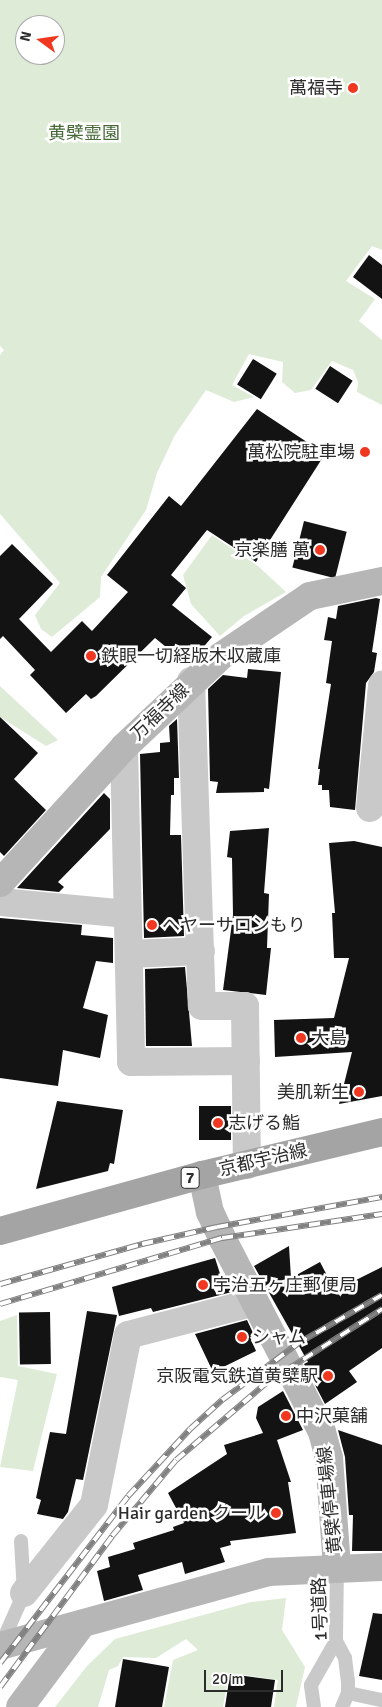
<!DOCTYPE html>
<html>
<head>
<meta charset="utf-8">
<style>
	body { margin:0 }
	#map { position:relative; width:382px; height:1707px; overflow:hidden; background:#fff; font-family:Signika,"Noto Sans JP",sans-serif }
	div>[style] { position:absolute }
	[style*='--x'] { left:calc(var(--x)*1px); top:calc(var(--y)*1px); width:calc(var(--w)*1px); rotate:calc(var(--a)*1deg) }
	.green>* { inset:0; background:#deebd7 }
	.building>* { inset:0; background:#131313; transform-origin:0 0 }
	.lane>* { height:14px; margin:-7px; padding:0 7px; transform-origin:7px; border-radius:7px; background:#c9c9c9 }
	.street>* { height:28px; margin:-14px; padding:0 14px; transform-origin:14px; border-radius:14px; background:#c9c9c9 }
	.secondary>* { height:28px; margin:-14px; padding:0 14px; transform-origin:14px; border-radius:14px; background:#b6b6b6 }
	.primary>* { height:28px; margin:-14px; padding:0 14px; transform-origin:14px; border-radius:14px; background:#a4a4a4 }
	.rail>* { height:5.5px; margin-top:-2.75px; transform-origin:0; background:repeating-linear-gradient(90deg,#fff 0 11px,#818181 0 22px); box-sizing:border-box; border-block:1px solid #818181 }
	.dots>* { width:14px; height:14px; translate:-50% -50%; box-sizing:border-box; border:2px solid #fff; border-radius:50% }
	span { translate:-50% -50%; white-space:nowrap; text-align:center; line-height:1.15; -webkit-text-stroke:5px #fff; paint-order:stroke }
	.shield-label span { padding:1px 4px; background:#fff; border:1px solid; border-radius:4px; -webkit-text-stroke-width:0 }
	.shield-label { font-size:16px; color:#2c2c2c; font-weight:700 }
	.poi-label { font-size:18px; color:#2c2c2c }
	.right { translate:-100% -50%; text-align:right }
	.left { translate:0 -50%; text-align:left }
	.park-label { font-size:18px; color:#456937 }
	.street-label { font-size:18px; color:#2c2c2c }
	.north { position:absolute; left:15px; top:15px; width:50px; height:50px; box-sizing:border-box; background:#fff; border:1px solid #ababab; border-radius:50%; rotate:284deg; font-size:14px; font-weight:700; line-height:20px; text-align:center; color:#2c2c2c }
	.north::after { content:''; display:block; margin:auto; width:18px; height:22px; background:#f03720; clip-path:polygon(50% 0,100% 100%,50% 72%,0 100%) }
	.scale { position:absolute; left:204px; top:1670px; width:79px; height:22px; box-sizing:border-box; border:2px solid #2c2c2c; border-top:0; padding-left:6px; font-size:15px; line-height:18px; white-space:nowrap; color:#2c2c2c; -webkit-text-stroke:4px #fff; paint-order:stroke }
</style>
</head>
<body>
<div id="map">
	<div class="green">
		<i style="clip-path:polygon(evenodd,0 0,382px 0,382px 250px,372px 246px,346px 281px,375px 299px,359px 321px,382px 340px,382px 405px,357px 392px,358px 382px,353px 370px,332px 361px,311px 390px,295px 393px,282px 382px,283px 362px,249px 354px,232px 385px,254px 397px,234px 402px,206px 390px,175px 435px,157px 473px,146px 510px,101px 577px,100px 597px,52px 637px,41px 629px,35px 615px,60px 583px,0 514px,0 355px,4px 350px,0 346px,0 0,25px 25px,55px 25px,55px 55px,25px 55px,25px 25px)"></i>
		<i style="clip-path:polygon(212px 535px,258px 566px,286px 592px,244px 616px,220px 636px,191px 604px,183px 575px)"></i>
		<i style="clip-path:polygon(0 686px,58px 740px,46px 746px,0 717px)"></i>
		<i style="clip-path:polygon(17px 1315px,18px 1366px,57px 1374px,33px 1471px,0 1467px,18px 1380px,0 1377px,0 1321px)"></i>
		<i style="clip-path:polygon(286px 1598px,282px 1630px,305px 1667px,296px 1707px,274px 1707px,278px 1680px,229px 1673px,223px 1707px,164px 1707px,173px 1660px,198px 1650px,186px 1639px,156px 1658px,123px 1657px,118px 1666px,109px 1670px,98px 1707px,55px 1707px,87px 1666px,115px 1639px,251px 1602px)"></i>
	</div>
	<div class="building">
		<i style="clip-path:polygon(369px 255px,382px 265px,382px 299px,353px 277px)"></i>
		<i style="left:253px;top:359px;width:28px;height:30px;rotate:32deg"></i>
		<i style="left:330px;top:366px;width:27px;height:27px;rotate:33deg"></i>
		<i style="clip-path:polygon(257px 409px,325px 454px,256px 562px,207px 530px,171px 575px,186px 588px,172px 605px,212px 637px,188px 665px,155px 638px,96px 696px,91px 699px,86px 694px,66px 713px,30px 675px,35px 670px,3px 636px,0 639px,0 556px,12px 544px,53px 584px,19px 619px,51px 652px,82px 621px,92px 631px,128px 592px,107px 575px,169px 496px,181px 506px)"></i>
		<i style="left:304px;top:521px;width:44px;height:48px;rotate:14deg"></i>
		<i style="clip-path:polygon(376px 598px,380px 599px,372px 652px,377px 653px,374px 672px,366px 683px,355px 810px,330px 807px,329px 790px,322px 790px,322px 785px,318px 785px,320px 769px,318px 769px,331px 684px,326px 683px,332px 641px,324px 640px,328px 617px,336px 619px,338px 606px)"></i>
		<i style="clip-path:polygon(248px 669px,281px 672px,269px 789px,264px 788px,264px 792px,216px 793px,218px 782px,210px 781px,208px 689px,223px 675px,247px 678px)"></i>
		<i style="clip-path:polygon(0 717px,38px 753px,14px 779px,46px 810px,4px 856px,0 852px)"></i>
		<i style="clip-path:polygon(177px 719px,179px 778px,174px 778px,174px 795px,171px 795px,170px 835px,181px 835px,184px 936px,144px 938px,140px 754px,160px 752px,160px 743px,170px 742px,169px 726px)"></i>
		<i style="clip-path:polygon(104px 793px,110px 799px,110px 829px,58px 882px,64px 887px,59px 892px,17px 888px)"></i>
		<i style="clip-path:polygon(269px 828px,264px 893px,269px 894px,267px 948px,271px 948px,266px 995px,223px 990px,233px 915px,232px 858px,227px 857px,230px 831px)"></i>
		<i style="clip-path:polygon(354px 841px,382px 847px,382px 1096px,339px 1104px,352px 1052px,275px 1057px,274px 1020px,334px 1018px,349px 958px,334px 958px,332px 913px,335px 913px,329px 843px)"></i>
		<i style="clip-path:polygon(0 918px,82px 925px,81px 935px,113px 938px,113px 963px,96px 961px,83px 1008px,108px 1015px,100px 1058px,63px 1050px,58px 1086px,0 1078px)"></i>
		<i style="clip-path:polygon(185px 967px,192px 1046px,146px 1046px,145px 969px)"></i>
		<i style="clip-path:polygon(57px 1101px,123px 1110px,114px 1164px,110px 1163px,108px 1171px,36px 1189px)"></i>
		<i style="left:231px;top:1106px;width:34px;height:32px;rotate:90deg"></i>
		<i style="clip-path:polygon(289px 1246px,291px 1278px,320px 1262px,331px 1283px,344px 1278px,348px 1284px,382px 1267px,382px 1348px,349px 1371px,357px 1382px,325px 1404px,304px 1364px,308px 1362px,254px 1266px)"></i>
		<i style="clip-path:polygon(215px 1258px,223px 1283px,226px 1281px,232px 1292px,153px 1312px,151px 1308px,119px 1316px,112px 1287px)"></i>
		<i style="clip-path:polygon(87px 1311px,117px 1315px,83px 1480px,76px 1479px,68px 1512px,63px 1519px,37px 1514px,41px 1500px,36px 1498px,50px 1432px,66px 1434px)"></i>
		<i style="left:50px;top:1312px;width:52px;height:31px;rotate:89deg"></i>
		<i style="clip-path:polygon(247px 1320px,254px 1335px,250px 1337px,256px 1351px,213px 1372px,195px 1334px)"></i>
		<i style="clip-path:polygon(283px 1391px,303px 1430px,277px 1440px,291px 1482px,288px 1482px,296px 1533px,230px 1541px,231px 1545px,220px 1548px,225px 1562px,185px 1574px,182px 1562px,138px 1575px,143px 1590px,104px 1601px,97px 1571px,110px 1567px,108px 1557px,135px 1549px,133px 1543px,174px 1530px,173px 1527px,184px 1523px,168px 1493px,227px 1454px,224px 1445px,263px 1433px,256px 1418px,258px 1407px)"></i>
		<i style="clip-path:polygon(338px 1430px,382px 1445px,382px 1551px,352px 1551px,353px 1515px,349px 1515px,345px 1457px)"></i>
		<i style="clip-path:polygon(373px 1613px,382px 1614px,382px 1680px,359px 1676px)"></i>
		<i style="clip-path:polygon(123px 1659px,169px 1667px,162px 1707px,115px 1707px)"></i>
		<i style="clip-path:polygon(230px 1674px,275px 1680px,271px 1707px,225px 1707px)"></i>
	</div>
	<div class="lane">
		<i style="--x:337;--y:1566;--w:75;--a:90.8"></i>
		<i style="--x:336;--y:1641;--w:19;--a:62"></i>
		<i style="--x:345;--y:1658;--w:23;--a:83"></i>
		<i style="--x:348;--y:1681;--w:12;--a:90"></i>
		<i style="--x:348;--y:1693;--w:15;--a:113"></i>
		<i style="--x:1;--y:1645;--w:57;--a:-66.1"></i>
		<i style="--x:24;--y:1593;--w:52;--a:-93.3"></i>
		<i style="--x:348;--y:1693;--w:35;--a:12"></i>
		<i style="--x:314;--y:1707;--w:22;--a:-98"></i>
		<i style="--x:311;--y:1685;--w:51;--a:-60.4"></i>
	</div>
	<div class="street">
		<i style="--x:191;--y:681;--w:325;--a:88.1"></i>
		<i style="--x:202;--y:1006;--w:43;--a:0"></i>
		<i style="--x:245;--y:1006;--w:159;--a:89.3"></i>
		<i style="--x:124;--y:747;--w:315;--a:88.7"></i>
		<i style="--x:131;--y:1062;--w:115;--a:-0.5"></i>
		<i style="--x:370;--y:808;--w:124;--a:-84.4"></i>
		<i style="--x:0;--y:902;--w:128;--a:5.4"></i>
		<i style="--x:129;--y:954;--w:72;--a:-2.4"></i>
		<i style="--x:24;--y:1593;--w:112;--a:-51.5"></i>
		<i style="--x:94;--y:1505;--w:173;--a:-78.7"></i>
		<i style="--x:128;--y:1335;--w:131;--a:-14.6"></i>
	</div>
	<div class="secondary">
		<i style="--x:0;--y:883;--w:184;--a:-47.6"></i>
		<i style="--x:124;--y:747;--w:133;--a:-43.2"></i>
		<i style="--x:221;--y:656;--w:107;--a:-34"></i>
		<i style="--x:310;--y:596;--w:74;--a:-11.8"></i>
		<i style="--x:202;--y:1175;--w:38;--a:78"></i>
		<i style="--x:210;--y:1212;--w:29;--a:65"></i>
		<i style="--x:222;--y:1238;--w:218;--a:62.7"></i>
		<i style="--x:322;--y:1432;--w:27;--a:75"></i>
		<i style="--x:329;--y:1458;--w:108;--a:85.8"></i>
		<i style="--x:0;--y:1646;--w:278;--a:-15.4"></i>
		<i style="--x:268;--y:1572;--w:114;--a:-2.5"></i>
		<i style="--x:20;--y:1707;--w:104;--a:-53.2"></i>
	</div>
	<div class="primary">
		<i style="--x:0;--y:1231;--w:210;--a:-15.5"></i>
		<i style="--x:202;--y:1175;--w:185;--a:-13.4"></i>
	</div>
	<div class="rail">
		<i style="--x:0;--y:1284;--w:148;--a:-15.7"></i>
		<i style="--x:142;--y:1244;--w:77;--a:-12.8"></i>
		<i style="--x:217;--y:1227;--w:168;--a:-10.3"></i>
		<i style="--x:0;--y:1304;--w:232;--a:-16.6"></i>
		<i style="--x:222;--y:1238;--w:162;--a:-8.5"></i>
		<i style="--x:0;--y:1663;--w:210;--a:-52.5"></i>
		<i style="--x:128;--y:1496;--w:91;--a:-47.2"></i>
		<i style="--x:190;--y:1429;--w:43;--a:-42.2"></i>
		<i style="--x:222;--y:1400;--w:94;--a:-36.7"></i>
		<i style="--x:297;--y:1344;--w:98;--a:-30"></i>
		<i style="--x:0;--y:1687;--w:188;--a:-53.4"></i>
		<i style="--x:112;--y:1536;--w:99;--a:-49.9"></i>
		<i style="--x:176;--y:1460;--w:118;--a:-40.5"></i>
		<i style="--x:266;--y:1383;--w:138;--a:-32.5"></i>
	</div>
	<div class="dots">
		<i style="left:353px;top:88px;background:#f03720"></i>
		<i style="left:365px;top:452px;background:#f03720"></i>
		<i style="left:320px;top:550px;background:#f03720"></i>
		<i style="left:91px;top:656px;background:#f03720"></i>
		<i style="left:152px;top:925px;background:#f03720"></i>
		<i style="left:301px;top:1038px;background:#f03720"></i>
		<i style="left:359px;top:1092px;background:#f03720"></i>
		<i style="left:218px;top:1123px;background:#f03720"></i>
		<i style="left:203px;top:1285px;background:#f03720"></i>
		<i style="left:242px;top:1337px;background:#f03720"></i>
		<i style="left:328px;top:1376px;background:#f03720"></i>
		<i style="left:286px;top:1416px;background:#f03720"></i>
		<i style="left:276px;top:1513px;background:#f03720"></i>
	</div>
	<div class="shield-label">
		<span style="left:190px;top:1178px">7</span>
	</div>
	<div class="poi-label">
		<span class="right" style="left:343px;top:88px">萬福寺</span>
		<span class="right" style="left:355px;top:452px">萬松院駐車場</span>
		<span class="right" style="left:310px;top:550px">京楽膳 萬</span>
		<span class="left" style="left:101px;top:656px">鉄眼一切経版木収蔵庫</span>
		<span class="left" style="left:162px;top:925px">ヘヤーサロンもり</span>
		<span class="left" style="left:311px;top:1038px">大島</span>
		<span class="right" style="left:349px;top:1092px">美肌新生</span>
		<span class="left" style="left:228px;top:1123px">志げる鮨</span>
		<span class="left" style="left:213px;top:1285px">宇治五ヶ庄郵便局</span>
		<span class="left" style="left:252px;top:1337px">シャム</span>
		<span class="right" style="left:318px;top:1376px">京阪電気鉄道黄檗駅</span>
		<span class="left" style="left:296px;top:1416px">中沢菓舗</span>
		<span class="right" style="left:266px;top:1513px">Hair garden クール</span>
	</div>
	<div class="park-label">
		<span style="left:84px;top:133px">黄檗霊園</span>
	</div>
	<div class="street-label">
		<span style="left:160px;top:712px;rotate:-44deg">万福寺線</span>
		<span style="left:263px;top:1160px;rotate:-13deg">京都宇治線</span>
		<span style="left:330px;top:1500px;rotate:-96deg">黄檗停車場線</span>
		<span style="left:320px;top:1609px;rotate:-92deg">1号道路</span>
	</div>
	<div class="north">N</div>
	<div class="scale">20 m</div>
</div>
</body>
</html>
